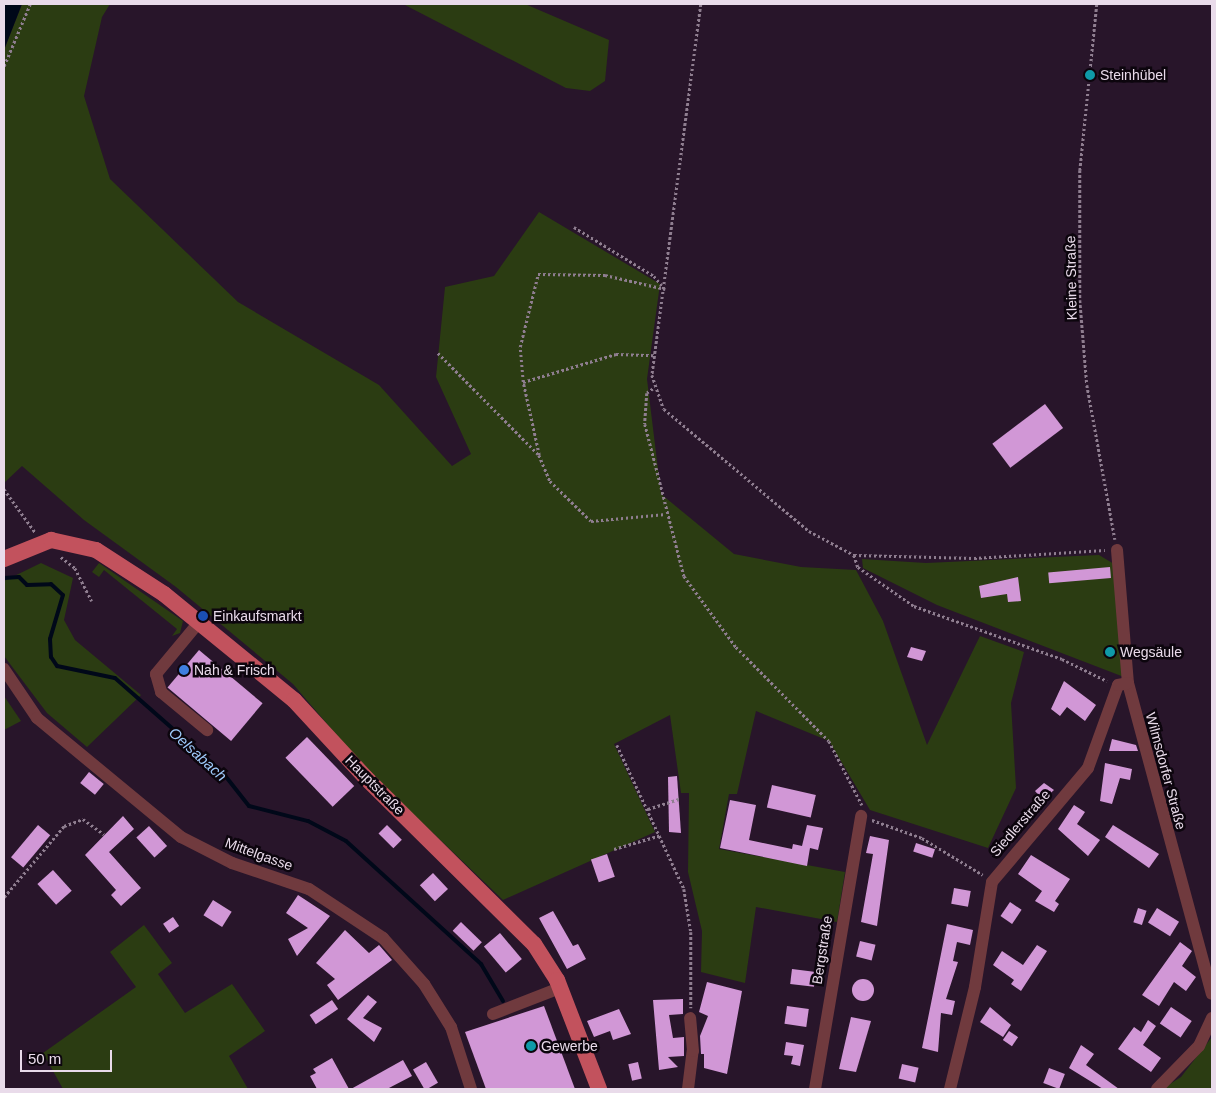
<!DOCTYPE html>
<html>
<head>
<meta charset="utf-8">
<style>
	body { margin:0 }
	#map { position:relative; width:1216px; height:1093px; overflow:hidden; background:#28152a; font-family:Helvetica,sans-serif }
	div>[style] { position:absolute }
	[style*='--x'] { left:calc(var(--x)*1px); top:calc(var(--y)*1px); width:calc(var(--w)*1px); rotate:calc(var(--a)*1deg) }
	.green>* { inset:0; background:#2b3c12 }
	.water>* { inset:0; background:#000819 }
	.stream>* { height:4px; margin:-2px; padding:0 2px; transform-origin:2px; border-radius:2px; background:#000819 }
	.building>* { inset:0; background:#d197d6; transform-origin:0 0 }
	.round { border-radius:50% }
	.path>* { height:2.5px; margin-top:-1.25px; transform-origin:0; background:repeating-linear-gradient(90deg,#8f7e90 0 2.5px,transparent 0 5px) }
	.minor>* { height:12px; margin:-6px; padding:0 6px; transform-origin:6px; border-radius:6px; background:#703a3e }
	.major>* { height:16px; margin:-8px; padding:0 8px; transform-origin:8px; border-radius:8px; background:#c2525d }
	.dots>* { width:14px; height:14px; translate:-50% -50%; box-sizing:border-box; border:2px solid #0c050d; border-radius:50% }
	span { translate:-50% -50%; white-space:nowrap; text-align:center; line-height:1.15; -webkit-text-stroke:5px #0c050d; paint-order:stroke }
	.poi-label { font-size:14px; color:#e9dbea }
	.left { translate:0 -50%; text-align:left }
	.street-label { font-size:14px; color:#e9dbea }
	.water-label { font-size:15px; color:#9fcbfc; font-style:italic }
	.frame { position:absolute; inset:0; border:5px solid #e9dbea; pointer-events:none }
	.scale { position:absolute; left:20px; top:1050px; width:92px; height:22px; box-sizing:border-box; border:2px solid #e9dbea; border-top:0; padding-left:6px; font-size:15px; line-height:18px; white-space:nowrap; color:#e9dbea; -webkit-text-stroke:4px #0c050d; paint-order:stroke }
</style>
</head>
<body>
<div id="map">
	<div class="green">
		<i style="clip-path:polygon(22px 4px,110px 4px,102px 17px,84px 96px,110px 179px,238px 302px,379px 385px,452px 466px,471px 454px,436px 377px,445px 287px,494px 276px,539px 212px,660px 284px,647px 379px,661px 494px,734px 554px,801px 567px,856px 570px,883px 621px,927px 745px,980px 636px,1024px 652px,1011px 703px,1016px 788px,988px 848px,870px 810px,829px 741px,756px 711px,737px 794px,729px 794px,719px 849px,845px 872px,837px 922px,756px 907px,745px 983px,701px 972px,702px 931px,688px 872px,689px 793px,681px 793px,670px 715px,614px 744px,655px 832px,503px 900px,363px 766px,293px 684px,176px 587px,84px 520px,22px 466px,4px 483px,4px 50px)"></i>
		<i style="clip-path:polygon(403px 4px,525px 4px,609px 40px,605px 81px,590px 91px,566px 88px)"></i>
		<i style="clip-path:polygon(1099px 555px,1114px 564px,1124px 677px,937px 605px,863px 568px,862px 559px,926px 563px)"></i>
		<i style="clip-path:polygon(41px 563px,73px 578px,64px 620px,75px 640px,141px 695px,87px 747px,47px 713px,4px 656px,4px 581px)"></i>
		<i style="clip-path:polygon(99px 563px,183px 621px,180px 633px,172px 636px,177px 629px,104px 570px,99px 577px,92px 572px)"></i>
		<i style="clip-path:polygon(4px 696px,21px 721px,4px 730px)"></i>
		<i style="clip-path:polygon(144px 925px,172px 963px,158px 974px,185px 1013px,232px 984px,265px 1031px,229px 1056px,248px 1089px,63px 1089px,43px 1053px,136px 987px,110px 952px)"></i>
		<i style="clip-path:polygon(1212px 1037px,1212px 1089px,1162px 1089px,1181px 1077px)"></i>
	</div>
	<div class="water">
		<i style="clip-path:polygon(4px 4px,22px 4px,4px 50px)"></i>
	</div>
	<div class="stream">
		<i style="--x:4;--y:578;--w:15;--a:-4"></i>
		<i style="--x:19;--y:577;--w:11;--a:45"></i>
		<i style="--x:27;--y:585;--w:24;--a:-2"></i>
		<i style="--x:51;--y:584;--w:16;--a:43"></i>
		<i style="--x:63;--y:595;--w:46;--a:106.5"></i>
		<i style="--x:50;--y:639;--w:18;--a:87"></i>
		<i style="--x:51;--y:657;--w:11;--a:56"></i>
		<i style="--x:57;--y:666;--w:59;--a:11.7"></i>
		<i style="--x:115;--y:678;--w:144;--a:41.3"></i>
		<i style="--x:223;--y:773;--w:42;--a:51.8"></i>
		<i style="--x:249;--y:806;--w:61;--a:14.3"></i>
		<i style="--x:308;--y:821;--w:43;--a:27.8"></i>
		<i style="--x:346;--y:841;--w:183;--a:42.3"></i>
		<i style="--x:481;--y:964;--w:43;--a:59.3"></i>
	</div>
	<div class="building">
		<i style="left:1045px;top:404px;width:30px;height:66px;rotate:53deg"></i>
		<i style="left:1110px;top:567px;width:11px;height:62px;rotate:85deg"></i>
		<i style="clip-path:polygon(1018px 577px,1021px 601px,1008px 602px,1007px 594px,981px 598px,979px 586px)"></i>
		<i style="clip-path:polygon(911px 647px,926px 651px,922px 661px,907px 657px)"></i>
		<i style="left:199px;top:650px;width:83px;height:49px;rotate:40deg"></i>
		<i style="clip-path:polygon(1064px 681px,1096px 705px,1085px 721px,1067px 707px,1060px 716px,1051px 709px)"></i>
		<i style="left:307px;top:737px;width:68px;height:30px;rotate:46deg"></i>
		<i style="clip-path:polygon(1112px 739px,1136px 745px,1138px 751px,1109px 751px)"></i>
		<i style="clip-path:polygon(1105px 763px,1132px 769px,1130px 780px,1120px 778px,1112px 804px,1100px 801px)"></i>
		<i style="left:89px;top:772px;width:19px;height:14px;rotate:39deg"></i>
		<i style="clip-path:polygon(677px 776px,681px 833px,669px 832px,668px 777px)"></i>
		<i style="clip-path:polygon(1044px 783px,1054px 790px,1043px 800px,1035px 791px)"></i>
		<i style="left:772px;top:785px;width:45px;height:23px;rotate:13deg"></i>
		<i style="clip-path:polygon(730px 800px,756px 805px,749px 840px,792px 849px,793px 844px,802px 846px,807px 825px,823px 828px,818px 850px,810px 848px,807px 866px,720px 848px)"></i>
		<i style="clip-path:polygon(1074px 805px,1085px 812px,1077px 824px,1100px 840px,1088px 856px,1058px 829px)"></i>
		<i style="clip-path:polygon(123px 816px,134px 829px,109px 852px,141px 888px,121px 906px,111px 895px,116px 890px,85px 855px)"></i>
		<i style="left:38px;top:825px;width:16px;height:42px;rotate:40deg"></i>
		<i style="left:387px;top:825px;width:21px;height:12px;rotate:45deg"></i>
		<i style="clip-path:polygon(1113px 825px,1159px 854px,1149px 868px,1105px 837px)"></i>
		<i style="left:149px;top:826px;width:27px;height:17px;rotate:48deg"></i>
		<i style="clip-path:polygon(870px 836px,889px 840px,877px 926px,861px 922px,873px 854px,866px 853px)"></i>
		<i style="left:916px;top:843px;width:20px;height:9px;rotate:18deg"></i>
		<i style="left:607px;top:854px;width:24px;height:17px;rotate:71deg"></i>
		<i style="clip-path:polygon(1031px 855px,1070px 879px,1055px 901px,1059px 904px,1054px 912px,1035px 901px,1042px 891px,1018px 874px)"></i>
		<i style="left:53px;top:870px;width:28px;height:21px;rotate:48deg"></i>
		<i style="left:433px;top:873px;width:22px;height:18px;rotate:47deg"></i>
		<i style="left:954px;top:888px;width:17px;height:16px;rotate:10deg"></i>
		<i style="clip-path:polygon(298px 895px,330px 916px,297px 956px,288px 939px,308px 928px,286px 913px)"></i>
		<i style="left:213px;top:900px;width:22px;height:18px;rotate:32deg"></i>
		<i style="left:1010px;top:902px;width:14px;height:17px;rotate:34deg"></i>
		<i style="left:1138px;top:908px;width:9px;height:15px;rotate:18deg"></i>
		<i style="left:1157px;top:908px;width:26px;height:17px;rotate:32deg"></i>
		<i style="clip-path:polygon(553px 911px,573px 946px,578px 944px,586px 959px,567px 969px,539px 918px)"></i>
		<i style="left:173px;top:917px;width:11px;height:12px;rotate:56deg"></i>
		<i style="left:461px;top:922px;width:29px;height:12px;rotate:44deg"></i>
		<i style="clip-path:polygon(947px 924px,973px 930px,970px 945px,957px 942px,953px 961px,958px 962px,946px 999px,955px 1001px,952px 1015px,941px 1013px,938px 1052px,922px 1048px)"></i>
		<i style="clip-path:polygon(345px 930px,369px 953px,379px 945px,392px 960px,338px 1000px,327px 985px,335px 979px,316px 963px)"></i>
		<i style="left:500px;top:933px;width:34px;height:21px;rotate:50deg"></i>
		<i style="left:860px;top:941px;width:16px;height:16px;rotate:14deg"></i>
		<i style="clip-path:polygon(1180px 942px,1192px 951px,1182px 966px,1196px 977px,1186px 991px,1174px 982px,1159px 1006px,1142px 995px)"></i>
		<i style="clip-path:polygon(1037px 945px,1047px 951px,1021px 991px,1011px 984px,1014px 980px,993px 965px,1002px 951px,1023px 965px)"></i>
		<i style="left:792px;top:969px;width:24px;height:15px;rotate:7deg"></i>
		<i class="round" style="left:852px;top:979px;width:22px;height:22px"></i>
		<i style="clip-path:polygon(707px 982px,742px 991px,727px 1074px,704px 1068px,704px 1054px,701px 1054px,700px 1036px,708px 1016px,699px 1012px)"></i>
		<i style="clip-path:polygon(368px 995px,377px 1002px,363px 1018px,382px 1028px,374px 1042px,347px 1019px)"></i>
		<i style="clip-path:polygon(683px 999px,683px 1014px,669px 1015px,673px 1038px,684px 1037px,684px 1056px,668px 1057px,678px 1067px,659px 1070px,653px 1000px)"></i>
		<i style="left:332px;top:1000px;width:11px;height:27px;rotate:56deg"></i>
		<i style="clip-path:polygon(544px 1006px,575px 1089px,486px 1089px,465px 1032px)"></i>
		<i style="left:787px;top:1006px;width:22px;height:18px;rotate:8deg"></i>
		<i style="clip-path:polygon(990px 1007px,1011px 1025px,1003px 1037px,980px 1022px)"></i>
		<i style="left:1171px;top:1007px;width:25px;height:20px;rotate:34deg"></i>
		<i style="clip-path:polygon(619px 1009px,631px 1034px,613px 1040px,610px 1031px,594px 1037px,587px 1021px)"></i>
		<i style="clip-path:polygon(851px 1017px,871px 1021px,856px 1072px,839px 1069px)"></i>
		<i style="clip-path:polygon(1148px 1020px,1156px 1026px,1143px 1045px,1161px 1058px,1151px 1072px,1118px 1049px,1134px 1027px,1141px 1032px)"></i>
		<i style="left:1009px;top:1031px;width:11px;height:11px;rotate:34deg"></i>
		<i style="clip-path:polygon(786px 1042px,804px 1045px,800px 1066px,791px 1064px,793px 1056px,784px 1055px)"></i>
		<i style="clip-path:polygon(1081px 1045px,1094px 1054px,1086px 1065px,1119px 1089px,1103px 1089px,1069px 1068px)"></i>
		<i style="clip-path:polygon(332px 1058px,349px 1089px,317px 1089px,310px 1076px,316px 1073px,313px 1069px)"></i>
		<i style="clip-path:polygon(403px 1060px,412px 1076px,387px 1089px,351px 1089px)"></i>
		<i style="left:426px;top:1062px;width:24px;height:15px;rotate:60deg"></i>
		<i style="left:638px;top:1062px;width:17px;height:10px;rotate:77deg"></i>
		<i style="left:902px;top:1064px;width:17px;height:15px;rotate:13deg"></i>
		<i style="left:1049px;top:1068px;width:17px;height:16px;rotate:21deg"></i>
	</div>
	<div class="path">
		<i style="--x:701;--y:4;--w:374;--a:97.5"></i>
		<i style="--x:652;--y:375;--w:36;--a:71"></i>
		<i style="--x:664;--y:409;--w:189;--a:40.1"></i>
		<i style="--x:809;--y:531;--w:51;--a:28.1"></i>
		<i style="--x:854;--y:555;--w:120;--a:1.4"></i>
		<i style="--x:974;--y:558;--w:131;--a:-3.5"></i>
		<i style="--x:1097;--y:4;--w:167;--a:95.8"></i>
		<i style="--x:1080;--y:170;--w:130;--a:90"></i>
		<i style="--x:1080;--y:300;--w:85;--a:85.3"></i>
		<i style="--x:1087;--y:385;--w:157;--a:79.7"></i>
		<i style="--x:4;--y:66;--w:67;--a:-67.2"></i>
		<i style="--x:574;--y:227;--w:94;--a:31.5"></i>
		<i style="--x:654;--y:276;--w:16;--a:50"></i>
		<i style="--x:438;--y:353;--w:144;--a:45.3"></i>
		<i style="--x:539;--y:455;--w:75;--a:-102.4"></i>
		<i style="--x:523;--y:382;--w:97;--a:-16.8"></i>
		<i style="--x:616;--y:354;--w:38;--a:2"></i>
		<i style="--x:523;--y:382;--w:35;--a:-95"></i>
		<i style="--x:520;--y:347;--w:75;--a:-76.1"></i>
		<i style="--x:538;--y:274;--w:67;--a:0.9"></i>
		<i style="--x:605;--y:275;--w:62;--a:13.1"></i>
		<i style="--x:653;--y:389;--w:7;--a:146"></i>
		<i style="--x:647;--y:393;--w:31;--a:94"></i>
		<i style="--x:645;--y:424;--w:157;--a:75.6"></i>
		<i style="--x:684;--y:576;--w:88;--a:53.8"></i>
		<i style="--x:736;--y:647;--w:132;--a:45.3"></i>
		<i style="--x:829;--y:741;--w:72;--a:62.7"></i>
		<i style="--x:539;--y:455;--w:28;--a:67"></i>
		<i style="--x:550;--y:481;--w:57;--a:44.3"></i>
		<i style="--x:591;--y:521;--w:75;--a:-5.3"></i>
		<i style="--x:4;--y:489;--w:53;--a:54.2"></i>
		<i style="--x:854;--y:555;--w:13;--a:72"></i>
		<i style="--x:858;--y:567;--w:68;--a:34.9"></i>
		<i style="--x:914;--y:606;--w:157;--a:19.7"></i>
		<i style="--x:1062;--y:659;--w:50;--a:26.1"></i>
		<i style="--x:61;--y:557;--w:18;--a:38"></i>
		<i style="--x:75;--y:568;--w:37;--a:63"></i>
		<i style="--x:617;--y:745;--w:159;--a:65"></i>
		<i style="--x:684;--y:889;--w:44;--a:80.8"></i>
		<i style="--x:691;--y:932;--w:76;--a:90"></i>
		<i style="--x:648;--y:809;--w:33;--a:-18"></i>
		<i style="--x:872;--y:820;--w:53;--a:19.8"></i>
		<i style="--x:922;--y:838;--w:71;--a:31.2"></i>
		<i style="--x:614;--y:849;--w:49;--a:-16.6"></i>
		<i style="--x:4;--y:897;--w:93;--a:-49.8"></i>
		<i style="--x:64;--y:826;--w:20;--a:-20"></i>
		<i style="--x:83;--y:819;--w:26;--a:36"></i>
	</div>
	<div class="minor">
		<i style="--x:1117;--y:550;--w:133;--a:85.3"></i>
		<i style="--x:1128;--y:683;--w:322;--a:74.9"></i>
		<i style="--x:200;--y:621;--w:69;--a:129.7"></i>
		<i style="--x:156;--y:674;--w:19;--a:74"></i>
		<i style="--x:161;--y:692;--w:60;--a:39.6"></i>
		<i style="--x:4;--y:669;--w:59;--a:56"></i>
		<i style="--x:37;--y:718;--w:187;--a:39.6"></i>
		<i style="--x:181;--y:837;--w:57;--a:27"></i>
		<i style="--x:232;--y:863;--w:81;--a:18.7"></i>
		<i style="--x:309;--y:889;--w:89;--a:33.5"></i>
		<i style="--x:383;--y:938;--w:62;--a:48.3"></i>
		<i style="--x:424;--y:984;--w:51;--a:57.9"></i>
		<i style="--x:451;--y:1027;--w:65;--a:72.1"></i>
		<i style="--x:493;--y:1014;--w:72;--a:-21.2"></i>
		<i style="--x:688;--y:1089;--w:38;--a:-83"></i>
		<i style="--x:693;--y:1051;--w:33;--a:-95"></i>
		<i style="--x:815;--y:1089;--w:277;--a:-80.4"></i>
		<i style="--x:950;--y:1089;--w:105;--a:-76.2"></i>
		<i style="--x:975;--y:987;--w:106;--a:-80.8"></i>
		<i style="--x:992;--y:882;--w:149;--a:-49.9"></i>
		<i style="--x:1088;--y:768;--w:88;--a:-70.1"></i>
		<i style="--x:1118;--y:685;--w:10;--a:-11"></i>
		<i style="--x:1157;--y:1089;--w:60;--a:-45.7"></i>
		<i style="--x:1199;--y:1046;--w:31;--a:-65"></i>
	</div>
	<div class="major">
		<i style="--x:4;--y:559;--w:51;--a:-22"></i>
		<i style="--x:51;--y:540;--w:46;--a:12.5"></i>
		<i style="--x:96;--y:550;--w:81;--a:32.9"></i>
		<i style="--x:164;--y:594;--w:168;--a:39.2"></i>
		<i style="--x:294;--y:700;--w:105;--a:47.3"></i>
		<i style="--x:365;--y:777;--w:238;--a:44.7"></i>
		<i style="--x:534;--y:944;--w:43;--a:57.4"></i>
		<i style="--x:557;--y:980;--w:117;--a:68.9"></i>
	</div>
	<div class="dots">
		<i style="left:1090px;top:75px;background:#0f9aa8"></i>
		<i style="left:203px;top:616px;background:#1a4fb4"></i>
		<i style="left:1110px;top:652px;background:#0f9aa8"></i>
		<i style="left:184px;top:670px;background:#3f7fe0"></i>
		<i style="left:531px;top:1046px;background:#0f9aa8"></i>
	</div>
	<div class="poi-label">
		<span class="left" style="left:1100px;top:75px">Steinhübel</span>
		<span class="left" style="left:213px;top:616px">Einkaufsmarkt</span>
		<span class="left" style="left:1120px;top:652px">Wegsäule</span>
		<span class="left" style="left:194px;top:670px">Nah &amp; Frisch</span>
		<span class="left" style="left:541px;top:1046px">Gewerbe</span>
	</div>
	<div class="street-label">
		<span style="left:1071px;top:278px;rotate:-91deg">Kleine Straße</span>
		<span style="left:1166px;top:771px;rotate:75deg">Wilmsdorfer Straße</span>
		<span style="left:375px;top:785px;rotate:45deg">Hauptstraße</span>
		<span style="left:1020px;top:823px;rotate:-49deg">Siedlerstraße</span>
		<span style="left:259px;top:854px;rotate:20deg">Mittelgasse</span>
		<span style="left:822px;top:950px;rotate:-81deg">Bergstraße</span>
	</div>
	<div class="water-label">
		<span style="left:198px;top:754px;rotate:42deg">Oelsabach</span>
	</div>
	<div class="frame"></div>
	<div class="scale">50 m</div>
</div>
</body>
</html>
